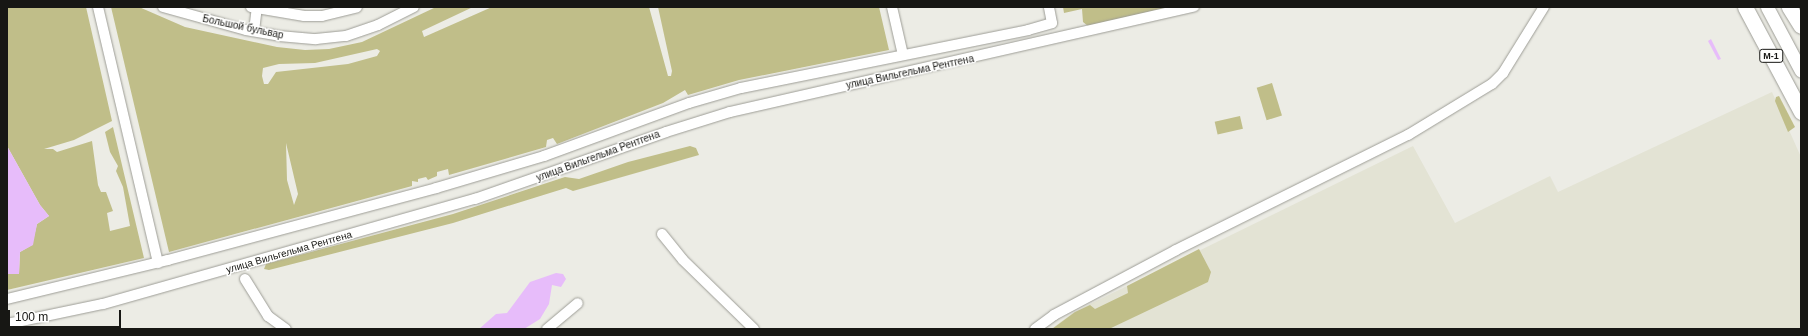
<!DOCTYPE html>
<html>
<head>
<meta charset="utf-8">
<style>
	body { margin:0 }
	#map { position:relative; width:1808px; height:336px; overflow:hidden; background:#ecece5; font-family:Arial,sans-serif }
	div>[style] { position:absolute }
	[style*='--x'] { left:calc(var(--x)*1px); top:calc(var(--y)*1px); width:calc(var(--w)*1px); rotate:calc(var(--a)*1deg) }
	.built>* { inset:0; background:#e3e3d4 }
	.green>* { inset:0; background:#c0be89; transform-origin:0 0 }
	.water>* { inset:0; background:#e7bcfa }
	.roads { filter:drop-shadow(0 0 1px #9d9d96) drop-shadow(0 0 1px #9d9d96) }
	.minor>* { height:10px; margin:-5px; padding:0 5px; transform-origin:5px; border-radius:5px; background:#fff }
	.major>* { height:13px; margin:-6.5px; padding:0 6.5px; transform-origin:6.5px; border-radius:6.5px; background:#fff }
	.highway>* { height:15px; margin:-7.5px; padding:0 7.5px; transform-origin:7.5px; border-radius:7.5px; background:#fff }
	span { translate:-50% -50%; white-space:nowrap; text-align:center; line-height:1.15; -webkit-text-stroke:3px #fffffe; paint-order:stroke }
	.shield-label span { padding:1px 3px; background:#fffffe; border:1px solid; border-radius:3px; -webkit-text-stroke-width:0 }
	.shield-label { font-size:9px; color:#171714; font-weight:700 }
	.street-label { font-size:10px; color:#171714 }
	.frame { position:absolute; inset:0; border:8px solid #171714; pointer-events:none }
	.scale { position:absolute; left:8px; top:310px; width:113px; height:18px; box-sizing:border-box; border:2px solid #171714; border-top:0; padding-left:5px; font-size:12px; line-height:14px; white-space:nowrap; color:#171714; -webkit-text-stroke:3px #fffffe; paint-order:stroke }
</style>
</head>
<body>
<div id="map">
	<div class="built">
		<i style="clip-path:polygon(1772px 92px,1801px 157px,1801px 329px,1051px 329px,1074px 312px,1413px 146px,1455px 223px,1550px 176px,1558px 192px)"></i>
	</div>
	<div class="green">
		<i style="clip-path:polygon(7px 7px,86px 7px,112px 121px,74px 140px,44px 149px,53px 149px,57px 152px,92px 141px,98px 185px,101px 192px,106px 192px,113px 211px,107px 213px,110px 231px,130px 226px,123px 187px,116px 171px,118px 166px,110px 152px,105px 132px,113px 127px,144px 258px,7px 290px,7px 274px,19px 274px,20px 252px,32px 245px,37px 224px,49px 216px,40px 205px,7px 146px)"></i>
		<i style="clip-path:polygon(evenodd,111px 7px,139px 7px,185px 27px,277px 47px,305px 50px,329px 49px,362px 42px,436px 7px,473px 7px,422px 31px,424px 37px,492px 7px,649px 7px,668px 76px,671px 76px,672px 71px,658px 7px,879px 7px,889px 50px,739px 80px,688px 95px,685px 90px,663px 103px,557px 144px,553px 138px,547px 140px,546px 147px,449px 175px,448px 169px,437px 172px,437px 176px,430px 179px,428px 180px,426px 177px,418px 179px,418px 182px,412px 181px,412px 186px,169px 252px,111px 7px,377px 49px,380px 51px,377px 56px,348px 64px,276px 72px,268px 84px,264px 84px,262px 76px,263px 68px,279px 64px,315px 63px,377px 49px,111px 7px,286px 143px,298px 194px,294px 205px,287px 180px,286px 143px)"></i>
		<i style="clip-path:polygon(1063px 7px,1170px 7px,1088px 26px,1083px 22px,1082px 9px,1064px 13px)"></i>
		<i style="left:1272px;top:83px;width:34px;height:16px;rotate:73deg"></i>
		<i style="clip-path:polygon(1779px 96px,1795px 127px,1788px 132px,1775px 101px,1776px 97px)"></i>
		<i style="left:1240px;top:116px;width:13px;height:26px;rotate:77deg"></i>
		<i style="clip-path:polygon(690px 146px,696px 148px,699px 155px,573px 191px,566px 188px,453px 223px,269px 270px,264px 269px,266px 264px,453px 214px,565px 177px,579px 179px,628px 162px)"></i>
		<i style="clip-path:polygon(1199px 249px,1211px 272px,1208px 282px,1109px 329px,1052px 329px,1075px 312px,1090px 305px,1095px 309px,1128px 293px,1127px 286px)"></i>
	</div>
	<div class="water">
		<i style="clip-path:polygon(1711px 39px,1721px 59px,1718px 60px,1708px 41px)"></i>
		<i style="clip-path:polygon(7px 146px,40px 205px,49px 216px,37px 224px,33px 245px,20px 252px,19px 274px,7px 274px)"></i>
		<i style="clip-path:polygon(556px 273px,563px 274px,566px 279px,561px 287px,552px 285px,549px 304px,540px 319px,524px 329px,479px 329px,496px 314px,507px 313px,530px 282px)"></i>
	</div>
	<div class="roads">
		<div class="minor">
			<i style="--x:98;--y:7;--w:263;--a:76.8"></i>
			<i style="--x:163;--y:7;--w:86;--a:15.5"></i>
			<i style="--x:246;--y:30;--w:34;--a:10"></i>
			<i style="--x:279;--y:36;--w:37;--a:5"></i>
			<i style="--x:316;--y:39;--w:30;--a:-6"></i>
			<i style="--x:346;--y:36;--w:34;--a:-19"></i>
			<i style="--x:378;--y:25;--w:40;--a:-26.6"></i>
			<i style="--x:251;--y:7;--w:54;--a:9.6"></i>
			<i style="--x:304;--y:16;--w:18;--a:0"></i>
			<i style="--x:322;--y:16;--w:36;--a:-14"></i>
			<i style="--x:892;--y:7;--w:49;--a:77.1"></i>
			<i style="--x:254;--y:31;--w:23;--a:-83"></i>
			<i style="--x:662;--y:234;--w:33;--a:51"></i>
			<i style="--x:683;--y:260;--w:99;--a:44.2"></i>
			<i style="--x:245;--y:279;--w:44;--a:58.1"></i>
			<i style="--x:268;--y:316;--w:22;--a:36"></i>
			<i style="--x:7;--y:299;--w:166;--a:-13.6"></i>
			<i style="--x:168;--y:260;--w:278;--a:-15"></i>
			<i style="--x:436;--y:188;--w:113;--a:-16.5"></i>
			<i style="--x:544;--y:156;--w:154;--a:-20.1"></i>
			<i style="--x:689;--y:103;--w:54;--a:-16.1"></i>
			<i style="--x:741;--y:88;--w:293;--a:-11.4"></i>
			<i style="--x:1028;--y:30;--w:25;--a:-16"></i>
			<i style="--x:1052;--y:23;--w:16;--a:-101"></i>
			<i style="--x:7;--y:324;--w:98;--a:-11.8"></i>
			<i style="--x:103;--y:304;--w:387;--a:-15.8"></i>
			<i style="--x:475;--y:199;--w:202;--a:-19.3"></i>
			<i style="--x:666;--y:132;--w:67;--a:-17.4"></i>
			<i style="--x:730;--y:112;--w:476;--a:-12.8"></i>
			<i style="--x:547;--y:329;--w:40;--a:-40"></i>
			<i style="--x:1035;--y:329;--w:24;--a:-36"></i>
			<i style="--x:1054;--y:315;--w:138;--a:-28"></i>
			<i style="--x:1176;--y:250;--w:259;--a:-26.4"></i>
			<i style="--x:1408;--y:135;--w:98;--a:-31.3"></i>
			<i style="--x:1492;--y:84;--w:16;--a:-45"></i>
			<i style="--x:1503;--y:73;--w:78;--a:-58.2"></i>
		</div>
		<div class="major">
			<i style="--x:1767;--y:7;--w:72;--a:62"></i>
		</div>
		<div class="highway">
			<i style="--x:1745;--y:7;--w:119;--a:61.9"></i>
			<i style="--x:1789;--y:7;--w:22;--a:58"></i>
		</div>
	</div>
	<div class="shield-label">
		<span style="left:1771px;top:56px">М-1</span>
	</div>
	<div class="street-label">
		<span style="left:243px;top:27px;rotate:12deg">Большой бульвар</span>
		<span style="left:910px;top:72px;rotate:-12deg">улица Вильгельма Рентгена</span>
		<span style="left:598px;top:156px;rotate:-20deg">улица Вильгельма Рентгена</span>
		<span style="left:289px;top:252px;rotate:-16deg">улица Вильгельма Рентгена</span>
	</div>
	<div class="frame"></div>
	<div class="scale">100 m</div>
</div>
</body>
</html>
